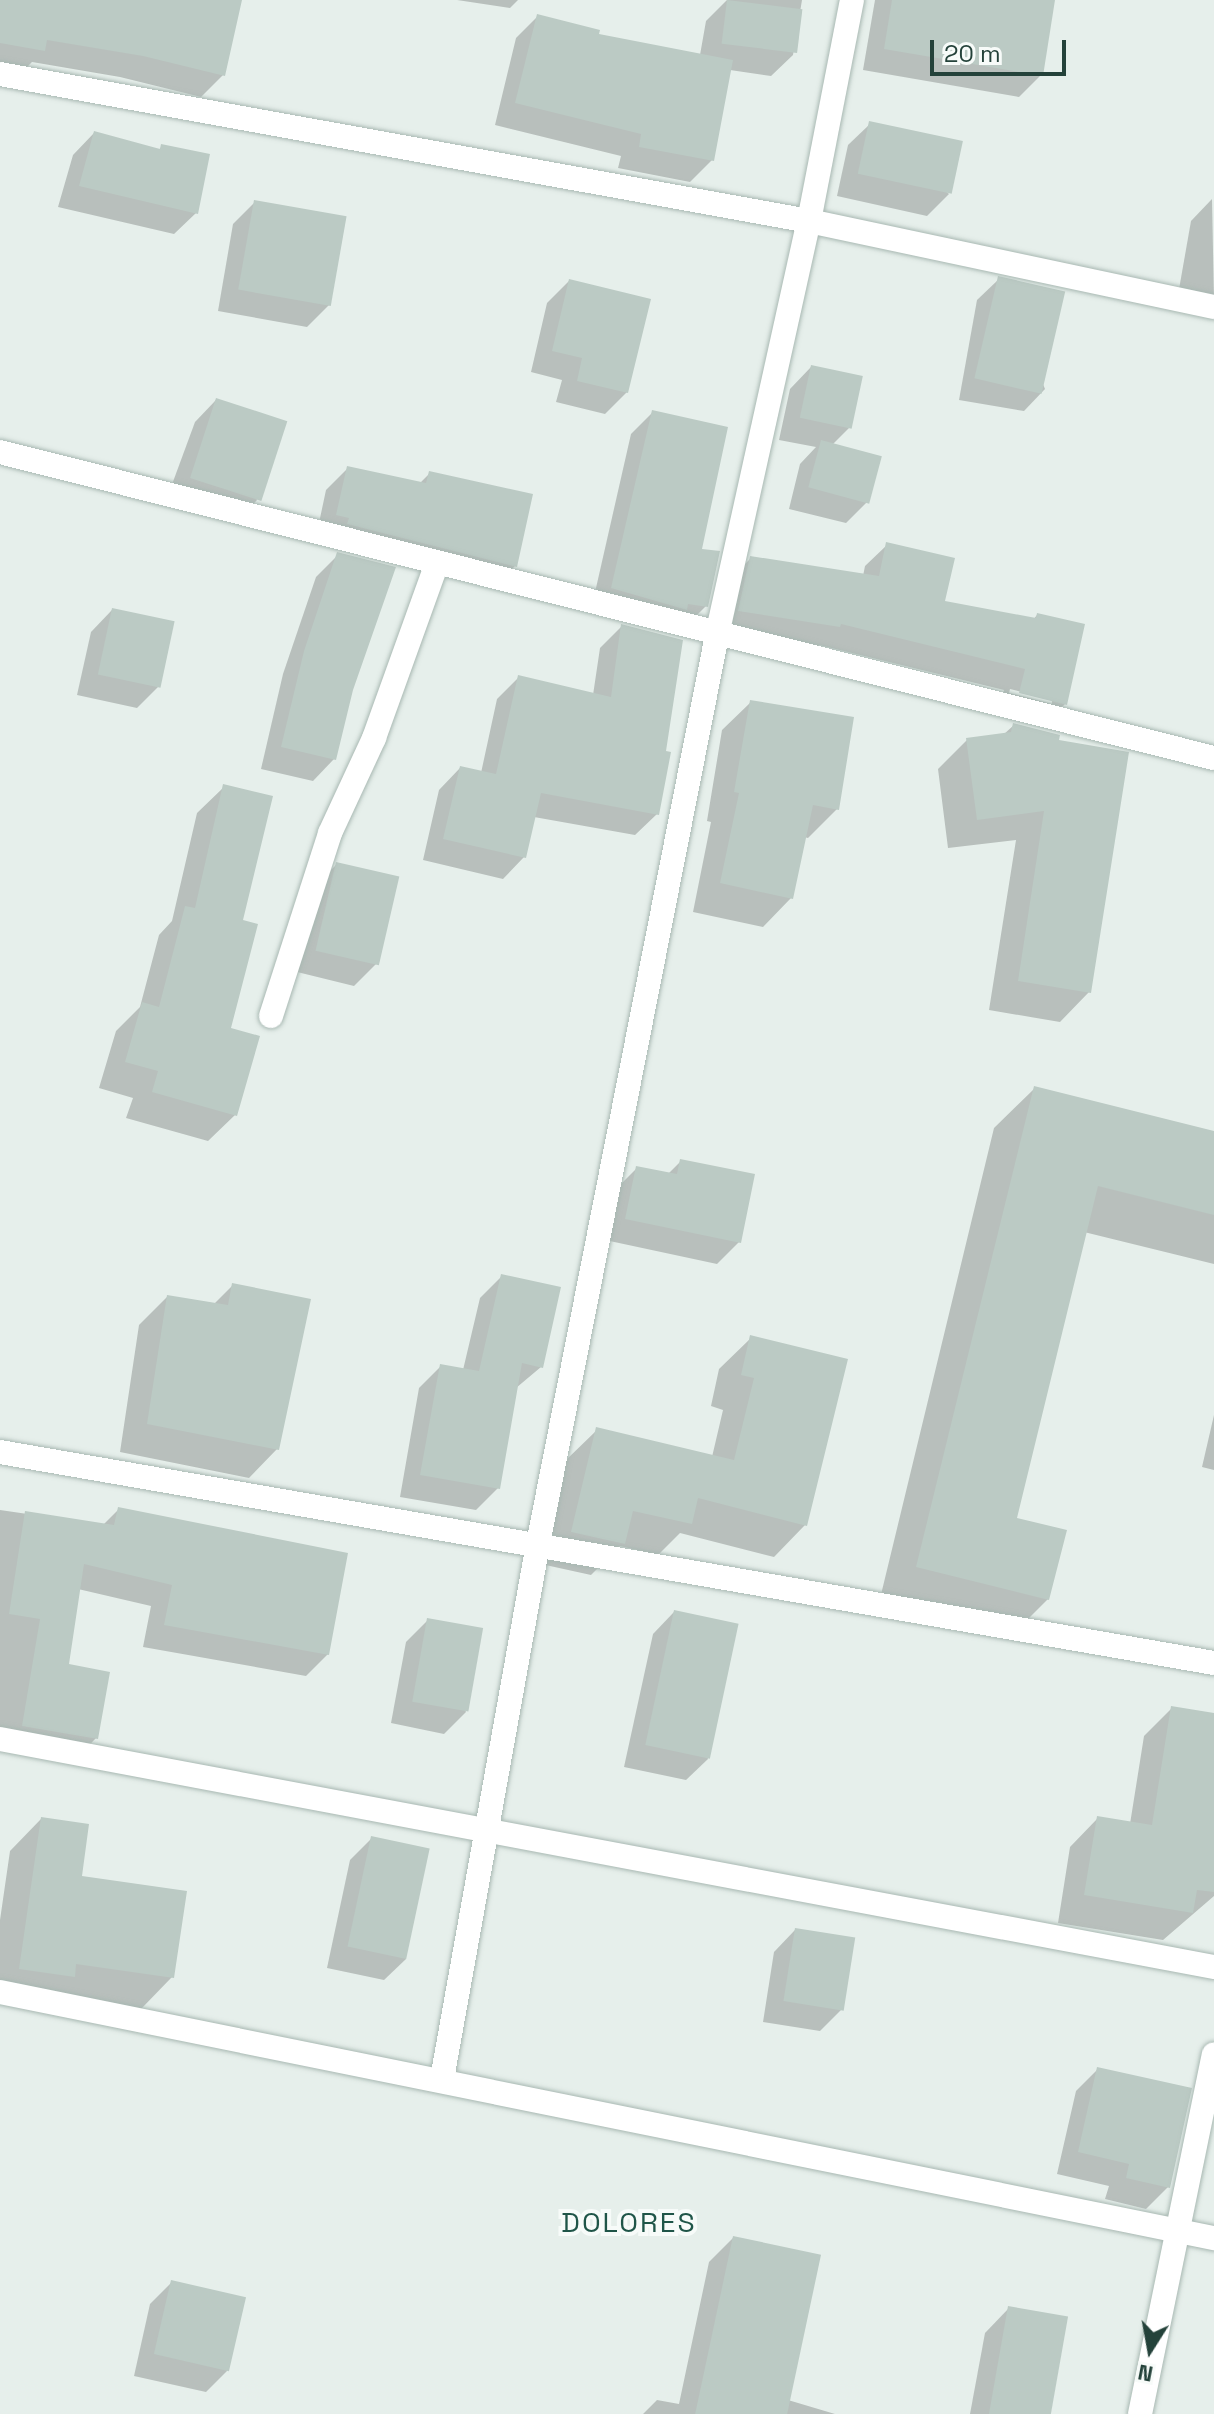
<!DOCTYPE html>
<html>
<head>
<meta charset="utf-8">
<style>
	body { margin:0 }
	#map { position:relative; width:1214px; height:2414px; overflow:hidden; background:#e6efeb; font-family:"Space Grotesk",sans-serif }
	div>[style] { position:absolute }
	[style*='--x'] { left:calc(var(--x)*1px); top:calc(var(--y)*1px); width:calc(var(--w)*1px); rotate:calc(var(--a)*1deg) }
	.shadow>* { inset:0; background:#0003 }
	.building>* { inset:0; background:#bbcac4; transform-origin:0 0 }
	.roads { filter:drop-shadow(0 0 2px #a8b8b2) drop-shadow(0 0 2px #a8b8b2) }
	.minor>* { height:24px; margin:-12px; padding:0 12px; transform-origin:12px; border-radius:12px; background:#fff }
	span { translate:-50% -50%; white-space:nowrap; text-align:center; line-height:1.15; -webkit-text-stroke:8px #f7fbf9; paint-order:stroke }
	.quarter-label { font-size:28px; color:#1f5548; letter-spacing:2px }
	.north { position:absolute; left:1110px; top:2310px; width:80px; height:80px; -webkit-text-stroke:6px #f7fbf9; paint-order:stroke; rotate:191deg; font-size:22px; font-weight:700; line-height:32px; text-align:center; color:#24423a }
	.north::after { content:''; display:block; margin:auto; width:28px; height:36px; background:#24423a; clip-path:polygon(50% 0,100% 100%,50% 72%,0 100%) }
	.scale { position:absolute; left:930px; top:40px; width:136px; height:36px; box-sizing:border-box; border:4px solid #24423a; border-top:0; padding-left:10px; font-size:24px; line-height:28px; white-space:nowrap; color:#24423a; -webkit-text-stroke:6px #f7fbf9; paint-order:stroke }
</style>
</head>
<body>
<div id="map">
	<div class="shadow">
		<i style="clip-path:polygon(0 0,240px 0,223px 75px,201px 97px,120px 77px,32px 62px,22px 72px,0 68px)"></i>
		<i style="clip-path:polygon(457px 0,518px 0,510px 8px)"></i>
		<i style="clip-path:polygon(727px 0,802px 0,793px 55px,771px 76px,730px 70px,712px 160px,690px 182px,618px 168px,621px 156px,495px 125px,516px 38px,538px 16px,596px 35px,700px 55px,706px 21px)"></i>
		<i style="clip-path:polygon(875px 0,1047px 0,1041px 75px,1019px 97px,863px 70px)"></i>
		<i style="clip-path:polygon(870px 124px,949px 194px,927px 216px,837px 196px,848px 145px)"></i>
		<i style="clip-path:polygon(94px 133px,158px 151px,162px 146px,196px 213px,174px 234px,58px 207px,73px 155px)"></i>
		<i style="clip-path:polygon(1212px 199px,1214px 301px,1178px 295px,1191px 221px)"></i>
		<i style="clip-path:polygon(255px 202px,329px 305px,307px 327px,218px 311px,233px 224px)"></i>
		<i style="clip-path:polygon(999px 279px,1045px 389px,1024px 411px,959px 400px,977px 300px)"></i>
		<i style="clip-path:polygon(569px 281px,627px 392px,605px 414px,556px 402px,562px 380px,531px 372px,547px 303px)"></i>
		<i style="clip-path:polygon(811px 367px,849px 428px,832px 445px,868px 501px,846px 523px,789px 509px,800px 464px,816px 447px,779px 440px,790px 389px)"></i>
		<i style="clip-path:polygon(216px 400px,257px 500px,236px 522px,167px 498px,195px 422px)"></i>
		<i style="clip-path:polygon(653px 412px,699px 550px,706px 606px,684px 628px,591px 610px,631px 434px)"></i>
		<i style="clip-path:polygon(348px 468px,419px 484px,430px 473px,515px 566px,493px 587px,316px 537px,326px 490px)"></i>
		<i style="clip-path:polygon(evenodd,887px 545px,943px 602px,1033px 620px,1037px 615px,1065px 704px,1043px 726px,999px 715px,1004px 690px,819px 645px,817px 648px,717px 633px,729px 580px,751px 558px,863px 576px,865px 566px,887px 545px,1010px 689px,1052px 700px,1052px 704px,1009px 693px,1010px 689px)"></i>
		<i style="clip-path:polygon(338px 555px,351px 689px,334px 759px,313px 781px,261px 769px,283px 674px,316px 577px)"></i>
		<i style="clip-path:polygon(112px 610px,159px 686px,137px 708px,77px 695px,91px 632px)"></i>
		<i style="clip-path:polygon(622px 626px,657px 814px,635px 835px,534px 817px,524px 857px,503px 879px,423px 860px,439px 790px,460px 768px,481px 773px,497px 699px,519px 677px,593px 695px,600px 648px)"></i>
		<i style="clip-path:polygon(751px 702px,837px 809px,808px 838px,804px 837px,791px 898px,763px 927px,693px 912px,711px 822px,707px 821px,722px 730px)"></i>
		<i style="clip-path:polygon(1014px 725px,1058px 736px,1089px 992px,1060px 1022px,989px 1010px,1016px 840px,948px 848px,938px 769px,967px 740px,1003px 735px)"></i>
		<i style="clip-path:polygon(224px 787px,241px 922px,229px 1029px,235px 1115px,208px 1141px,126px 1118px,133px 1098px,99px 1088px,116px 1031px,140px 1007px,159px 935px,172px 921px,197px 813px)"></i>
		<i style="clip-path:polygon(337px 864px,376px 964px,354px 986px,289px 970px,315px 886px)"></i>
		<i style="clip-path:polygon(1034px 1089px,1214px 1133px,1214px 1264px,1084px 1232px,1014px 1519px,1048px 1599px,1008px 1639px,878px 1607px,994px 1128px)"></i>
		<i style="clip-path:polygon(681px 1161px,739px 1242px,717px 1264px,605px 1240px,615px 1190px,637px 1168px,668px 1174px)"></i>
		<i style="clip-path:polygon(502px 1276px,541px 1367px,516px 1388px,498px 1488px,476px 1510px,400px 1497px,419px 1388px,441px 1366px,463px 1370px,480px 1298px)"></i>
		<i style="clip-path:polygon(233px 1285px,277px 1449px,249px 1478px,120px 1452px,139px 1325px,167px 1297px,214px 1304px)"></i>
		<i style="clip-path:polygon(751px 1338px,805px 1525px,774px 1557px,680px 1533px,658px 1555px,620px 1546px,591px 1575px,541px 1564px,565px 1461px,597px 1430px,712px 1457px,723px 1410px,711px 1406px,719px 1369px)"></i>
		<i style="clip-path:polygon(1214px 1415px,1214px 1470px,1202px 1467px)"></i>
		<i style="clip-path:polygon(119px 1509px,328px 1654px,306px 1676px,143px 1647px,151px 1606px,78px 1589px,67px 1666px,96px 1738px,75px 1760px,0 1739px,0 1510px,103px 1525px)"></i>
		<i style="clip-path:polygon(674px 1612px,708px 1759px,686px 1780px,624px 1767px,653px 1634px)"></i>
		<i style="clip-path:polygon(428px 1620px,466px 1712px,444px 1734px,391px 1723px,406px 1642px)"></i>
		<i style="clip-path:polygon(1172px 1708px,1214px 1715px,1214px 1896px,1163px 1940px,1058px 1923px,1070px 1847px,1097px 1819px,1130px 1824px,1144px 1736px)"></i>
		<i style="clip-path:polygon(41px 1819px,80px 1878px,172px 1977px,141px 2009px,0 2002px,0 1920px,10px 1851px)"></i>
		<i style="clip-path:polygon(372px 1838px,406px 1959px,384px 1980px,327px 1968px,350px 1860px)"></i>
		<i style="clip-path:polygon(795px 1930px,842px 2009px,820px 2031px,763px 2022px,774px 1952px)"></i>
		<i style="clip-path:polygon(1098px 2069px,1168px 2187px,1146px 2209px,1105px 2199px,1109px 2186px,1057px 2174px,1076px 2091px)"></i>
		<i style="clip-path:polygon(733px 2238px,788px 2400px,835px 2414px,643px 2414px,657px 2400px,679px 2404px,709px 2262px)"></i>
		<i style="clip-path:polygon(172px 2282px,228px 2370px,206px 2392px,134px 2376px,150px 2304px)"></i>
		<i style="clip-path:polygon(1009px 2308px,1048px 2414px,970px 2414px,985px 2333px)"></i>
	</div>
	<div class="building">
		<i style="clip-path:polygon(0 0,242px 0,225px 76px,143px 56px,47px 40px,45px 51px,0 43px)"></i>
		<i style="left:727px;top:0;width:76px;height:44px;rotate:7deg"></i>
		<i style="clip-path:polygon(892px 0,1055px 0,1043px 76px,884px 49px)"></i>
		<i style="clip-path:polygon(537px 14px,600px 30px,599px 34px,733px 60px,714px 161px,639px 147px,641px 134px,515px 103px)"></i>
		<i style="left:869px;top:121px;width:96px;height:54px;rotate:12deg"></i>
		<i style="clip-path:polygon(94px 131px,160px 149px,161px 144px,210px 154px,198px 214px,79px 186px)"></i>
		<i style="left:254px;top:200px;width:94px;height:91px;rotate:10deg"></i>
		<i style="left:998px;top:276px;width:69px;height:105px;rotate:13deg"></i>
		<i style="clip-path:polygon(569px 279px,651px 299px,628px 393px,577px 381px,582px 358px,552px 351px)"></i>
		<i style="left:811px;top:365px;width:53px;height:54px;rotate:12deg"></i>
		<i style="left:216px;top:398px;width:75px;height:84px;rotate:18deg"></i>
		<i style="clip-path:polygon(652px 410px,728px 427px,702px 549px,720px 551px,708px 607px,688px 604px,687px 610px,611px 588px)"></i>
		<i style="left:821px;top:440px;width:63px;height:49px;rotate:15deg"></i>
		<i style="clip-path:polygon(347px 466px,426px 483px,429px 471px,533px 494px,517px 567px,347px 524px,349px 518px,336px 515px)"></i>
		<i style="clip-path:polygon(886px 542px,955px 558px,945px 601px,1036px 618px,1037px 613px,1085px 624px,1067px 705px,1019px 693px,1025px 669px,841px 624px,840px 627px,738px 611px,750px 556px,879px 576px)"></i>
		<i style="clip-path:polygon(337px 552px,396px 567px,353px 690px,336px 760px,281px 747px,304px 651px)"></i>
		<i style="left:112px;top:608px;width:64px;height:68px;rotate:12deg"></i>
		<i style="clip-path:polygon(621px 624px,683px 640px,666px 751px,671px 752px,659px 815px,541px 793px,526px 858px,443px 839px,460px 766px,496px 774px,518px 675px,611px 697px)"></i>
		<i style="clip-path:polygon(750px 700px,854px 717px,839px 810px,813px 805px,793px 899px,720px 883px,739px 793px,734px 792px)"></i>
		<i style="clip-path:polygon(1013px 723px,1060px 735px,1059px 740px,1129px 752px,1091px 993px,1018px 981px,1044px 811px,977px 820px,966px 738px,1011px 732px)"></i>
		<i style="clip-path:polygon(223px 784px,273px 796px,243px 920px,258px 924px,231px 1028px,260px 1036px,237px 1116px,152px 1092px,158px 1071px,125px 1062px,142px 1002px,159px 1007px,185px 906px,195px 908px)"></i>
		<i style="left:336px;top:862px;width:65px;height:91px;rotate:13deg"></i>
		<i style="clip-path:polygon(1034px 1086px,1214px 1131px,1214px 1215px,1098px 1186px,1017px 1518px,1067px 1530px,1049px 1600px,916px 1567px)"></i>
		<i style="clip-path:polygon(680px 1159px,755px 1174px,741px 1243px,625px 1219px,636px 1166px,677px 1174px)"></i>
		<i style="clip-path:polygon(501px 1274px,561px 1287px,543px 1368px,522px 1363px,500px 1489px,420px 1475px,440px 1364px,479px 1371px)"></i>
		<i style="clip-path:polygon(232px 1283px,311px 1299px,279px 1450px,147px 1424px,167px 1295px,228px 1305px)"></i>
		<i style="clip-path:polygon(750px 1335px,848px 1359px,807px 1526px,698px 1498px,692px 1524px,633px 1511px,625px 1544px,571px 1532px,596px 1427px,734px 1460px,754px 1378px,741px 1375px)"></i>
		<i style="clip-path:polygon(118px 1507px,348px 1553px,329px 1655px,164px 1625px,172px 1585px,84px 1564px,69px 1664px,110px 1672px,98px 1739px,22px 1726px,40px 1619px,9px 1614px,25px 1511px,114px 1525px)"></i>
		<i style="left:674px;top:1610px;width:66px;height:138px;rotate:12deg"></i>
		<i style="left:427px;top:1618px;width:57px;height:85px;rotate:10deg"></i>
		<i style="clip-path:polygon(1171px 1706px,1214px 1713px,1214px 1892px,1197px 1890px,1193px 1913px,1084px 1895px,1097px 1816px,1152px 1825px)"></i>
		<i style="clip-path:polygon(41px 1817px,89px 1824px,82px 1876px,187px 1891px,174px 1978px,76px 1964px,75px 1977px,19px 1969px)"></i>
		<i style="left:371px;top:1836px;width:60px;height:113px;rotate:12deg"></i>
		<i style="left:795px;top:1928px;width:61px;height:74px;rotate:9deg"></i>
		<i style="clip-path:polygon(1097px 2067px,1192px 2088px,1170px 2188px,1126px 2178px,1129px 2164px,1078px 2152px)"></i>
		<i style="left:733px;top:2236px;width:90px;height:182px;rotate:12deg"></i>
		<i style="left:171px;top:2280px;width:77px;height:76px;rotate:13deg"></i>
		<i style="left:1008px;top:2306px;width:61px;height:110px;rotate:10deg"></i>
	</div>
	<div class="roads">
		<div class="minor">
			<i style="--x:0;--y:74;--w:822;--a:10.3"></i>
			<i style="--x:809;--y:221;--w:414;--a:12"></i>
			<i style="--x:0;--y:452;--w:1252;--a:14.15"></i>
			<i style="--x:271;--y:1016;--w:192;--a:-72.1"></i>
			<i style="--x:330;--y:833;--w:105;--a:-65.1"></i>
			<i style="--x:374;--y:738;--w:186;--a:-70.2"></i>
			<i style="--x:0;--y:1452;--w:1232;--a:9.86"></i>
			<i style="--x:0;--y:1739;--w:1235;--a:10.64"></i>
			<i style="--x:0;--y:1992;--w:1239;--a:11.46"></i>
			<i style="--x:442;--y:2079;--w:544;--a:-79.83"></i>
			<i style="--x:538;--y:1544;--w:926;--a:-78.86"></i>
			<i style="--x:717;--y:635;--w:424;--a:-77.5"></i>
			<i style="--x:809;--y:221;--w:225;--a:-79"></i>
			<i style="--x:1140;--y:2414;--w:367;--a:-78.4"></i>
		</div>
	</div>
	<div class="quarter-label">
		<span style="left:629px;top:2222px">DOLORES</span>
	</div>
	<div class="north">N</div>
	<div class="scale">20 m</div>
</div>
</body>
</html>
